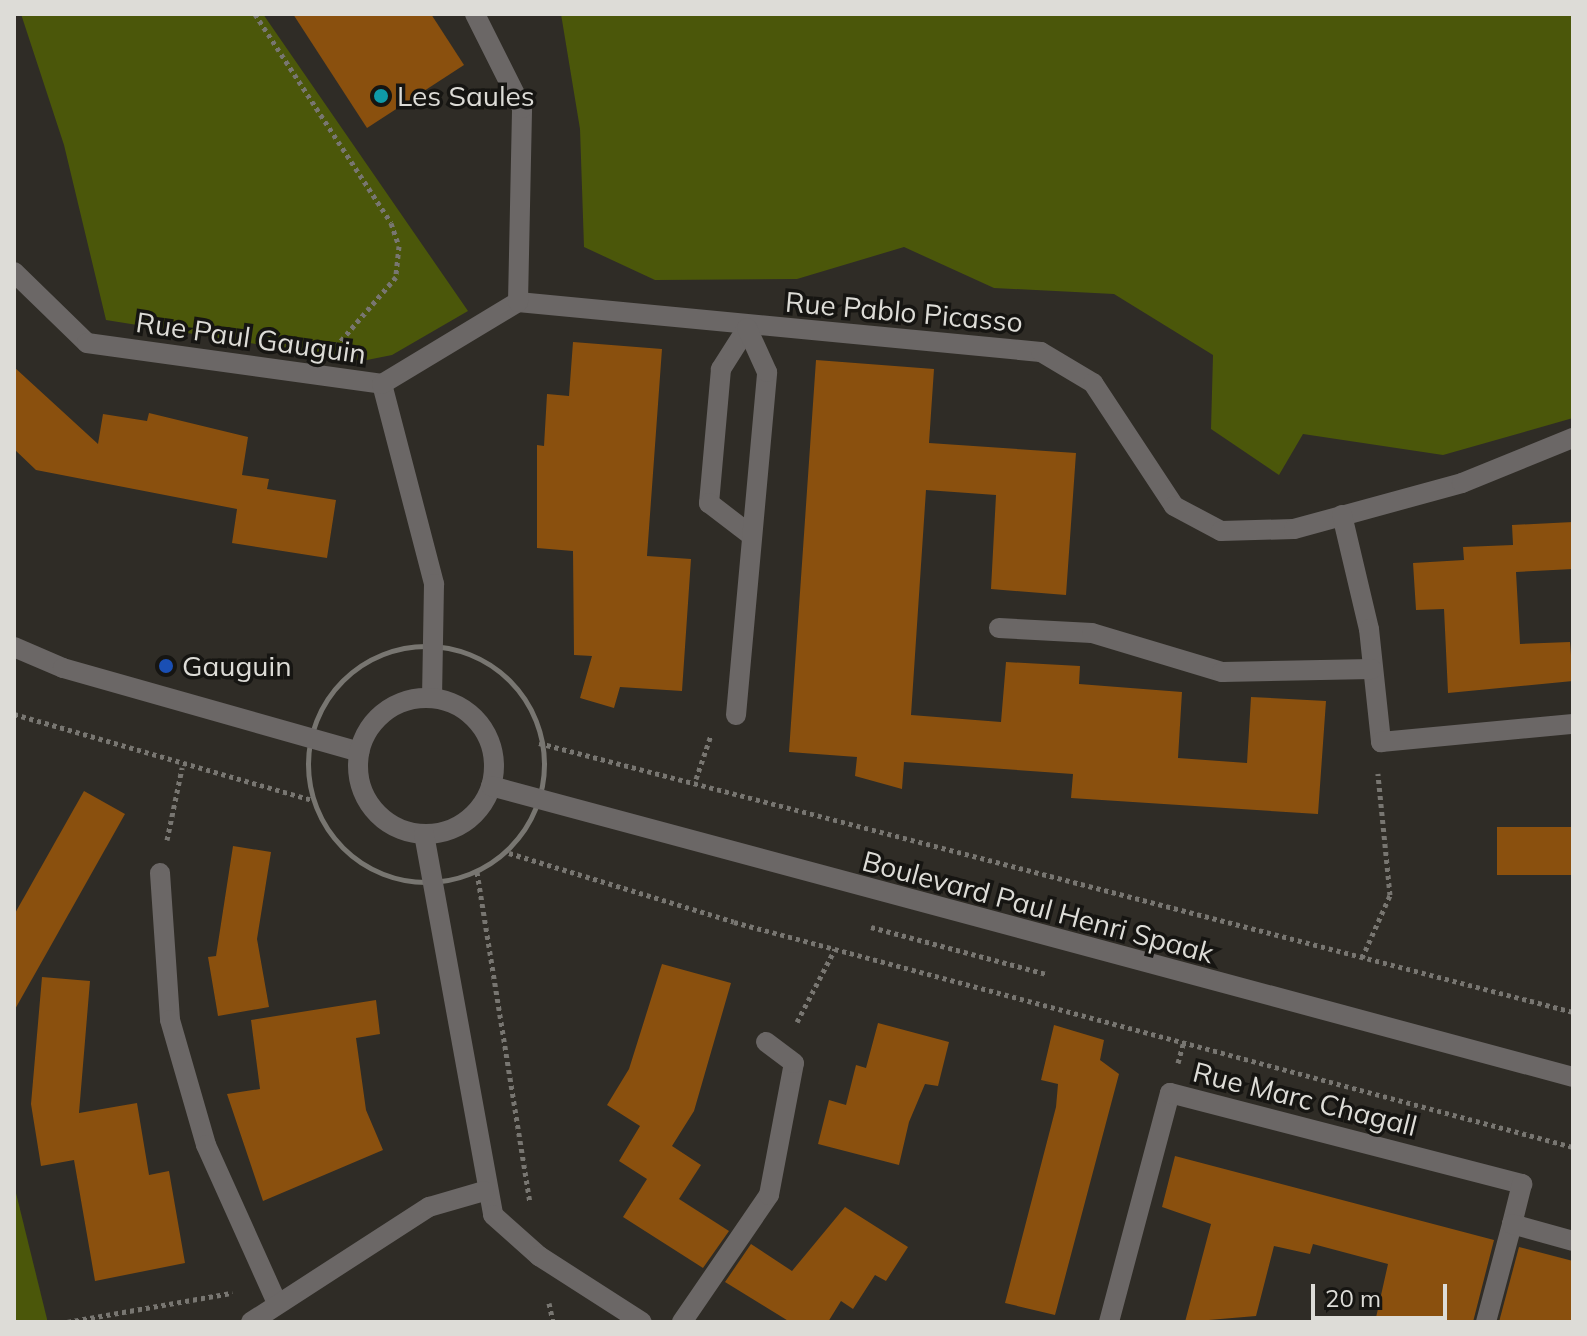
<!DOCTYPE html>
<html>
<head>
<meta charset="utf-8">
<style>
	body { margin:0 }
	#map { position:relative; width:1587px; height:1336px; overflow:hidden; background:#2f2c26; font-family:Mulish,sans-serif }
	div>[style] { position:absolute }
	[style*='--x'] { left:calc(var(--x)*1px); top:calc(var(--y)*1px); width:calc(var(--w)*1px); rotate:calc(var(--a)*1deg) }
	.green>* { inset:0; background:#4b570a }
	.building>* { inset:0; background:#8a500e; transform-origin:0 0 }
	.path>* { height:5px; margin-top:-2.5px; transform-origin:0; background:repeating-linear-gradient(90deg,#787671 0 4px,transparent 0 8px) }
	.path>.ring { margin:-2.5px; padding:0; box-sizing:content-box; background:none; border:5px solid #787671; border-radius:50% }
	.street>* { height:20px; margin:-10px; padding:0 10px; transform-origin:10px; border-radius:10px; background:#6b6766 }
	.street>.ring { margin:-10px; padding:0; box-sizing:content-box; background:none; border:20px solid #6b6766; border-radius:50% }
	.dots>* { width:22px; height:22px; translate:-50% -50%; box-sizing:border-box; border:4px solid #161512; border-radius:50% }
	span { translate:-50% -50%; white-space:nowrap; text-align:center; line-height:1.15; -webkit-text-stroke:7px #161512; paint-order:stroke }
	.poi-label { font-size:28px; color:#dddcd7 }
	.left { translate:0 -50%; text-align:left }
	.street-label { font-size:28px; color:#dddcd7 }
	.frame { position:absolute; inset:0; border:16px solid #dddcd7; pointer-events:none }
	.scale { position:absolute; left:1311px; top:1284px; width:136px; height:36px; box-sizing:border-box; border:4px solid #dddcd7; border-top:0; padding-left:10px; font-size:24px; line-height:28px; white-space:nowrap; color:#dddcd7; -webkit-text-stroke:6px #161512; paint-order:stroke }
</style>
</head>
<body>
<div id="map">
	<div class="green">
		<i style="clip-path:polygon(21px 14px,263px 14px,468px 311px,392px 355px,362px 361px,106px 320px,64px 145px)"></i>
		<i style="clip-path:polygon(561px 14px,1573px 14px,1573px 418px,1443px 455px,1303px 434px,1279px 475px,1211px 429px,1213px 355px,1114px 294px,994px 288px,904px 247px,797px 279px,655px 280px,584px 247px,580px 129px)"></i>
		<i style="clip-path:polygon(14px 1185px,47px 1319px,47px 1322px,14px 1322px)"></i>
	</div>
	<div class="building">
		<i style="clip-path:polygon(293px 14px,431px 14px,464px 65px,367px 128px)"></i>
		<i style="clip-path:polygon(573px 342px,662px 349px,647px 556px,691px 559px,682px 691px,620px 687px,614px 708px,580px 698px,592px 656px,574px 655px,573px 551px,537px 548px,537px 445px,544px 446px,547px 394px,569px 396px)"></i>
		<i style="clip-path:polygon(816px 360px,934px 369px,929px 443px,1076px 453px,1066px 595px,991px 589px,996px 495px,926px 490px,911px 715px,1001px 722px,1006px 662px,1080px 666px,1079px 684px,1182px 692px,1178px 758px,1247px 763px,1251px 697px,1326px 701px,1318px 814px,1071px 798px,1073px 774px,904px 762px,902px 789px,855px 776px,857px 757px,789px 752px)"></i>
		<i style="clip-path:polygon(14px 367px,98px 444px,103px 414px,147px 421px,149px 413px,248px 437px,242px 475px,269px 479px,267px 489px,336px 500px,327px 558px,232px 543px,237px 509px,36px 470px,14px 449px)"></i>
		<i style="clip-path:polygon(1573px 522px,1573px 569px,1516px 572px,1520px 644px,1570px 642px,1573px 681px,1448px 693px,1444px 609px,1416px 610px,1413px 563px,1464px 560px,1463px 547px,1513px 545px,1512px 525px)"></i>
		<i style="clip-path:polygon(84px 791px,125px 814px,14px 1011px,14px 915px)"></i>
		<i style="left:1573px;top:827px;width:48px;height:76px;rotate:90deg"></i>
		<i style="clip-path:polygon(233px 846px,271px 852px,257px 939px,269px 1007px,218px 1016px,208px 957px,216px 956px)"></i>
		<i style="clip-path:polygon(662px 964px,731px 983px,694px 1111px,672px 1146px,701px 1165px,679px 1199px,729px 1231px,703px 1268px,623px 1217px,647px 1179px,619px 1161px,640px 1126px,607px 1105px,629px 1069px)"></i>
		<i style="clip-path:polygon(42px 977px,90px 981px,79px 1113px,137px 1103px,149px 1175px,169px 1171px,185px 1263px,95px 1281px,74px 1160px,41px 1166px,31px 1104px)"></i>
		<i style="clip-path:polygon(376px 1000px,380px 1034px,356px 1038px,366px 1110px,383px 1150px,263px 1201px,227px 1094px,260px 1089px,251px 1020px)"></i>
		<i style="clip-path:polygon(878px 1023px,949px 1042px,938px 1086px,925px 1084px,909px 1122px,899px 1165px,818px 1144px,829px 1100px,846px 1105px,856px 1065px,866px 1068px)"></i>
		<i style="clip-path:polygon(1054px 1025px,1104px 1040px,1100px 1060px,1119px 1074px,1055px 1315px,1005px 1303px,1056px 1107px,1058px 1084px,1041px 1080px)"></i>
		<i style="clip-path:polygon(1175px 1156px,1494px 1240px,1473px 1322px,1375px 1322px,1388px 1264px,1313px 1244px,1310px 1254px,1274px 1246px,1256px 1316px,1185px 1322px,1211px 1224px,1162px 1207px)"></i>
		<i style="clip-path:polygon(845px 1207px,908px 1247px,886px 1281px,875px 1275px,853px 1309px,841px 1301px,828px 1322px,790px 1322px,725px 1282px,751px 1244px,792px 1271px)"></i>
		<i style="clip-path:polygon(1519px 1247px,1573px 1261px,1573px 1322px,1499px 1322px)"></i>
	</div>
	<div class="path">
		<i style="--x:255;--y:14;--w:249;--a:56.9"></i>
		<i style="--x:391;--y:223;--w:24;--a:71"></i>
		<i style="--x:399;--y:246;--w:31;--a:96"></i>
		<i style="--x:396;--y:277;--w:90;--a:130.9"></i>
		<i class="ring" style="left:308px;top:646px;width:231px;height:231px"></i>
		<i style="--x:14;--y:714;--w:310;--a:16.1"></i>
		<i style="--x:539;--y:743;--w:1068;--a:14.58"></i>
		<i style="--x:696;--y:779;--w:46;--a:-71.2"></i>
		<i style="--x:167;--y:840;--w:74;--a:-78.2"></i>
		<i style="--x:509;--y:853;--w:235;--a:17"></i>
		<i style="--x:734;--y:922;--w:869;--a:15.01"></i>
		<i style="--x:477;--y:872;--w:334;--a:80.9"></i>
		<i style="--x:871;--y:927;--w:182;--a:15"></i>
		<i style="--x:1362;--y:958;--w:69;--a:-66"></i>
		<i style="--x:1390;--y:895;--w:122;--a:-95.7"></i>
		<i style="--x:797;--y:1022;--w:82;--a:-62.5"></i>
		<i style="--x:1178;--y:1063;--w:20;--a:-75"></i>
		<i style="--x:549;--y:1303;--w:19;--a:78"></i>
		<i style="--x:67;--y:1322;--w:168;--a:-10"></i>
	</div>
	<div class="street">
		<i style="--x:14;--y:272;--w:102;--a:44.2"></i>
		<i style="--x:87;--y:343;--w:298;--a:7.9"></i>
		<i style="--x:382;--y:384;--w:207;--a:75.4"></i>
		<i style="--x:434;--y:584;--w:114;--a:91"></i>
		<i style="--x:518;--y:302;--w:525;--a:5.46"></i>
		<i style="--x:1041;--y:352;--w:61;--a:30.8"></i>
		<i style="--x:1093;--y:383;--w:147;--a:56.6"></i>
		<i style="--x:1174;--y:506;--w:53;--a:28"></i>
		<i style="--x:1221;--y:531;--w:73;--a:-1.6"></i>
		<i style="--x:1294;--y:529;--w:174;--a:-15.3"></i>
		<i style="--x:1462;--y:483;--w:120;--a:-22.1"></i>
		<i style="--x:747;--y:328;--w:49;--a:122.4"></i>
		<i style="--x:721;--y:369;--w:135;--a:95.1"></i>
		<i style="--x:709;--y:503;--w:54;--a:37.5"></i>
		<i style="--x:382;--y:384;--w:159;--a:-31.1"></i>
		<i style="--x:518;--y:302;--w:194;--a:-88.8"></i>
		<i style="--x:522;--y:108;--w:105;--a:-116.6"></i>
		<i style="--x:1342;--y:515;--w:117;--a:76.7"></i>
		<i style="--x:1369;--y:629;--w:114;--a:83.9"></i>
		<i style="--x:1381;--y:742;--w:193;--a:-5.4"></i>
		<i style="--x:999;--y:628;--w:93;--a:3.1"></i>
		<i style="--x:1092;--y:633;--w:136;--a:16.7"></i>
		<i style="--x:1222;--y:672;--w:150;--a:-1.1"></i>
		<i style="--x:14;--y:647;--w:53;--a:23.2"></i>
		<i style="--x:63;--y:668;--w:308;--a:15.8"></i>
		<i class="ring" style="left:358px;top:698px;width:116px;height:116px"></i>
		<i style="--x:736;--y:715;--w:344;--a:-84.8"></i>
		<i style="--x:767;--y:372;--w:48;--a:-114.4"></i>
		<i style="--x:491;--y:786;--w:1120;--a:15.05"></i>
		<i style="--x:424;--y:834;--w:387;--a:79.7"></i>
		<i style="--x:493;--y:1215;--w:62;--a:41.7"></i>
		<i style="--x:539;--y:1256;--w:122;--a:32.7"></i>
		<i style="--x:160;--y:873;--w:147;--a:86.1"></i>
		<i style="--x:170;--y:1020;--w:130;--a:73.9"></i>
		<i style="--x:206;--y:1145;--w:173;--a:65.8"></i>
		<i style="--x:251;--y:1322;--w:212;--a:-32.9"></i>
		<i style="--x:429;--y:1207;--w:57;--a:-16.2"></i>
		<i style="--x:682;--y:1322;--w:154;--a:-55.6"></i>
		<i style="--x:769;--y:1195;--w:134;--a:-79.3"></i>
		<i style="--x:794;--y:1063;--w:35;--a:-143"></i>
		<i style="--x:1109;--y:1322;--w:237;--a:-75.1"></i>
		<i style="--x:1170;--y:1093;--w:364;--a:14.5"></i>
		<i style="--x:1522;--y:1184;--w:41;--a:104"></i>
		<i style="--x:1486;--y:1322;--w:101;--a:-75.1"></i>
		<i style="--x:1512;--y:1224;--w:63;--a:15.6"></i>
	</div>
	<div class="dots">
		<i style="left:381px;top:96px;background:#0f9aa8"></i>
		<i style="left:166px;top:666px;background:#1a4fb4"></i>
	</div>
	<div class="poi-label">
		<span class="left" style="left:397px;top:96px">Les Saules</span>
		<span class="left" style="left:182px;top:666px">Gauguin</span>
	</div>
	<div class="street-label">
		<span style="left:904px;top:312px;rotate:5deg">Rue Pablo Picasso</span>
		<span style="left:251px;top:338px;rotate:8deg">Rue Paul Gauguin</span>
		<span style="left:1038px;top:907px;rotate:15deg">Boulevard Paul Henri Spaak</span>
		<span style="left:1305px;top:1099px;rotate:14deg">Rue Marc Chagall</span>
	</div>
	<div class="frame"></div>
	<div class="scale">20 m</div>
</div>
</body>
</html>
